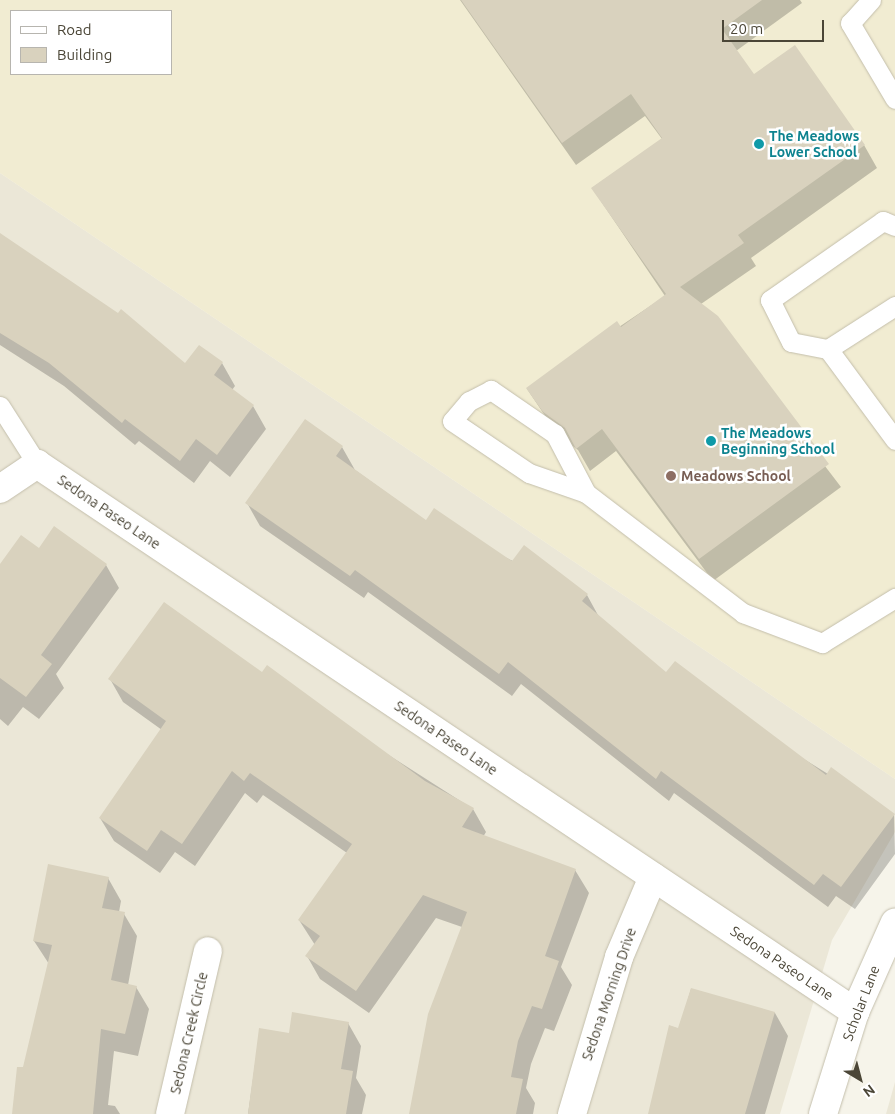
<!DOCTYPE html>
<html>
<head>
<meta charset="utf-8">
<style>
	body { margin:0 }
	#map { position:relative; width:895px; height:1114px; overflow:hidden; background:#f6f4ea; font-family:Ubuntu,sans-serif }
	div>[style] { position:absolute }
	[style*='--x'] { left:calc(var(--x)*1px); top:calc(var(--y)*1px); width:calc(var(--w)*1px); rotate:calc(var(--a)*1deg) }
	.residential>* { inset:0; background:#ebe7d7 }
	.education>* { inset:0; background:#f1ecd2 }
	.shadow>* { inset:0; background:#0003 }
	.building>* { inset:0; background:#d9d2be }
	.roads { filter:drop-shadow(0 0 1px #c3beab) drop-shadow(0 0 1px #c3beab) }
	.service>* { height:19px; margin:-9.5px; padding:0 9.5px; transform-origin:9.5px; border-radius:9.5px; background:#fff }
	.minor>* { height:28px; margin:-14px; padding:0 14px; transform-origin:14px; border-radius:14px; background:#fff }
	.tertiary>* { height:28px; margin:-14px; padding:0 14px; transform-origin:14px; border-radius:14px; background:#fff }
	.dots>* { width:14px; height:14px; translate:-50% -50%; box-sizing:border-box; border:2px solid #fff; border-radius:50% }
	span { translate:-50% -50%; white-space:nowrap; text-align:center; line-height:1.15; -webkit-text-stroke:5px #fff; paint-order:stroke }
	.culture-label { font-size:14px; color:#0d838f; font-weight:700 }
	.left { translate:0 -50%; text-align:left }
	.education-label { font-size:14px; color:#785e54; font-weight:700 }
	.street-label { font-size:14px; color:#4b4637 }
	.legend { position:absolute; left:10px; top:10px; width:162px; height:65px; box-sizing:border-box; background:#fff; border:1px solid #b7b5af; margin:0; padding:6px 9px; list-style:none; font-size:15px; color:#4b4637 }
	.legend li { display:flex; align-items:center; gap:10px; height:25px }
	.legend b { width:25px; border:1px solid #b7b5af }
	.north { position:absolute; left:835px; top:1054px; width:50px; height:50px; -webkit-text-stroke:4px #fff; paint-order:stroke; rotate:143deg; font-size:14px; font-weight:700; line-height:20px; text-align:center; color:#4b4637 }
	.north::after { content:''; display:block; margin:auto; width:18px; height:22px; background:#4b4637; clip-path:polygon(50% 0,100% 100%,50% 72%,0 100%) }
	.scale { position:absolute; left:722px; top:20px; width:102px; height:22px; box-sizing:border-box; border:2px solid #4b4637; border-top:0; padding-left:6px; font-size:15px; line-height:18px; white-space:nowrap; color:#4b4637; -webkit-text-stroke:4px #fff; paint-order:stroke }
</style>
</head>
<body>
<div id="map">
	<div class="residential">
		<i style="clip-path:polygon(0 173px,895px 779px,895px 832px,832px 940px,780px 1114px,0 1114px)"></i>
		<i style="clip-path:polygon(895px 1082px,895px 1114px,886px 1114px)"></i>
	</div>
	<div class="education">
		<i style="clip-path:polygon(evenodd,0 0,895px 0,895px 779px,0 173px,0 0,11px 11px,171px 11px,171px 74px,11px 74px,11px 11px)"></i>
	</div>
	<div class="shadow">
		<i style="clip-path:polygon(460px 0,800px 0,802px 3px,736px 51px,753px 75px,864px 145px,877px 168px,751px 258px,756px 266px,701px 304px,841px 487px,713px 581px,616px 451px,590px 471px,578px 450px,558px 435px,527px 389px,665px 296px,592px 188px,662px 139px,645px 116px,576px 165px)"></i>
		<i style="clip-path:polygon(0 234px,186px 365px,199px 346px,222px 363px,235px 386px,232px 390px,253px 406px,266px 429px,230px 477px,210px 461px,194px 483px,139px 441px,135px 445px,64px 386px,0 345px)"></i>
		<i style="clip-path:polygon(342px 447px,355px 470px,426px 521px,587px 595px,599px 617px,667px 674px,894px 815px,895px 854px,855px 909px,836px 896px,828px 907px,674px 793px,669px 801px,521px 684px,512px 696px,368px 592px,364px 598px,260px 526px,247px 503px)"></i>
		<i style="clip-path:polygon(55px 528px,106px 565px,119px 588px,56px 674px,64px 688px,39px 719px,23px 707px,8px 726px,0 719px,0 566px,39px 550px)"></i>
		<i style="clip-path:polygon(262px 674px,473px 809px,486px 832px,483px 837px,575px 870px,589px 893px,561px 967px,572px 985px,554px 1031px,545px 1028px,531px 1064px,526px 1088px,535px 1103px,533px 1114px,410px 1114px,462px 927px,436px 918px,369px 1013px,320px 979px,307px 956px,315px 945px,299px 920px,347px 853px,263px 795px,257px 803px,245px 793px,195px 866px,175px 852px,160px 873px,114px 841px,100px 818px,162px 730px,123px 702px,110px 679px)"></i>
		<i style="clip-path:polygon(108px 878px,121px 901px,119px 912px,124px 914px,137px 936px,128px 985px,136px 987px,149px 1009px,138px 1056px,114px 1051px,108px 1105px,115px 1106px,120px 1114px,14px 1114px,49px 964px,34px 941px)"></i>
		<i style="clip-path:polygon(691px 989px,775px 1013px,788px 1036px,765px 1114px,650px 1114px,670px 1026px,679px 1029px)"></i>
		<i style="clip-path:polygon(348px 1023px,361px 1046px,356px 1078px,366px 1095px,362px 1114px,248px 1114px,260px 1029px,290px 1034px)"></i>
	</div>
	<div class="building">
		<i style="clip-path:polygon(461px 0,762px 0,722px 29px,754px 74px,795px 45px,865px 145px,738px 235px,744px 243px,680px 287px,718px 316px,829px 464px,699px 559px,602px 429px,576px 449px,565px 428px,543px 412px,526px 388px,617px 321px,621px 327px,666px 294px,591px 188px,662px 138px,631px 94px,562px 143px)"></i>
		<i style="clip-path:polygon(0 233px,118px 313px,121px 309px,185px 363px,199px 345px,223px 362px,214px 375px,254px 405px,217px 455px,196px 439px,180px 461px,125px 419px,122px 423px,49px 363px,0 333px)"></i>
		<i style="clip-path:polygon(305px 419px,343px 446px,336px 456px,426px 520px,434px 508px,512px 561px,524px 545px,588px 594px,582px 601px,666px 672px,675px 661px,826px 775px,831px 767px,895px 814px,841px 887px,823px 874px,814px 885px,661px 771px,656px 779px,508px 662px,499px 674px,355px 570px,350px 576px,245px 503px)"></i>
		<i style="clip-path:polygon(54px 526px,107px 564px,41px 655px,52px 664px,26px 697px,0 678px,0 564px,21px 535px,39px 548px)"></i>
		<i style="clip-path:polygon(164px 602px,262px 672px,267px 665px,425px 781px,474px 808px,462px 827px,576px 869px,545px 956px,559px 961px,542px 1009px,532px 1006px,518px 1041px,511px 1077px,523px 1079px,516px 1114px,409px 1114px,428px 1014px,467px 912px,423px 895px,356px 991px,305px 956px,320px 936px,298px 920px,352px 844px,250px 773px,244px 781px,232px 771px,182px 844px,161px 830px,147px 851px,99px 818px,166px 721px,108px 679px)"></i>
		<i style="clip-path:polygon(48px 864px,109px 877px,102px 908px,125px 912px,111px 980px,137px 986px,125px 1034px,101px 1029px,93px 1114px,12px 1114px,17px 1067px,23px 1067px,52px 945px,33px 941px)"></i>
		<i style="clip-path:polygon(691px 988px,775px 1012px,745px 1114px,648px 1114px,669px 1025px,678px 1028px)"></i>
		<i style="clip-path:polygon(292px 1012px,349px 1022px,341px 1069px,353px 1071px,346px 1114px,248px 1114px,259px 1028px,289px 1033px)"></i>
	</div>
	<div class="roads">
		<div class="service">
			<i style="--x:871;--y:0;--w:31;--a:132"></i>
			<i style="--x:850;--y:23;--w:88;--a:59.4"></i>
			<i style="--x:895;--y:226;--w:13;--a:-157"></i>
			<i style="--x:883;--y:221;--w:138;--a:145"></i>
			<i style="--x:770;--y:300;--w:47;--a:63.4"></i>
			<i style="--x:791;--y:342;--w:38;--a:11"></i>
			<i style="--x:828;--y:349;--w:113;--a:53.6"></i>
			<i style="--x:828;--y:349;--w:80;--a:-32.7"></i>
			<i style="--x:0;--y:406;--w:69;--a:57.5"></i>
			<i style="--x:586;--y:493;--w:67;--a:-117.7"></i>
			<i style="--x:555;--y:434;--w:78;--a:-145.5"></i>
			<i style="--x:491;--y:390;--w:25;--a:153"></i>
			<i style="--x:469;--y:401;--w:26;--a:130"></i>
			<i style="--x:452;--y:421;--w:93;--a:34"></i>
			<i style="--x:529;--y:473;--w:60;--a:19.3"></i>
			<i style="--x:586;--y:493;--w:198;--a:37.4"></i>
			<i style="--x:743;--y:613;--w:85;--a:20.8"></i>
			<i style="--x:822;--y:643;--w:86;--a:-31.7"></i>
		</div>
		<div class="minor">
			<i style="--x:0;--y:489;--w:45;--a:-34"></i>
			<i style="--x:37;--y:464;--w:985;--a:33.82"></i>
			<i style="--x:170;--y:1114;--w:167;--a:-76.9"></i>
			<i style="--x:572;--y:1114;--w:164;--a:-73.3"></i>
			<i style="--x:619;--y:957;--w:87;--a:-67"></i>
		</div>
		<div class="tertiary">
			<i style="--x:823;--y:1114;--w:107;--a:-72.6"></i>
			<i style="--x:855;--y:1012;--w:98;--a:-66"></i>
		</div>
	</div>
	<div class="dots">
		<i style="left:759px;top:144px;background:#0f9aa8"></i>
		<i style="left:711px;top:441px;background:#0f9aa8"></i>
		<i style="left:671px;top:476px;background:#8d6e63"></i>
	</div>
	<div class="culture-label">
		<span class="left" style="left:769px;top:144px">The Meadows<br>Lower School</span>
		<span class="left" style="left:721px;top:441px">The Meadows<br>Beginning School</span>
	</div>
	<div class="education-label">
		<span class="left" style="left:681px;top:476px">Meadows School</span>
	</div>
	<div class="street-label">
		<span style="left:109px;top:512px;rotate:34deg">Sedona Paseo Lane</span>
		<span style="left:446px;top:738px;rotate:34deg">Sedona Paseo Lane</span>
		<span style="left:782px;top:963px;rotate:34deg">Sedona Paseo Lane</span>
		<span style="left:609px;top:994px;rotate:-71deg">Sedona Morning Drive</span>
		<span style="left:861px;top:1003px;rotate:-69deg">Scholar Lane</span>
		<span style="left:189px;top:1033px;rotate:-77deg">Sedona Creek Circle</span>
	</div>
	<ul class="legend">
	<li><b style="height:6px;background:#fff"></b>Road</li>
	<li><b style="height:14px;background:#d9d2be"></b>Building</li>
	</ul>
	<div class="north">N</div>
	<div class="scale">20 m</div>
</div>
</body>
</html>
